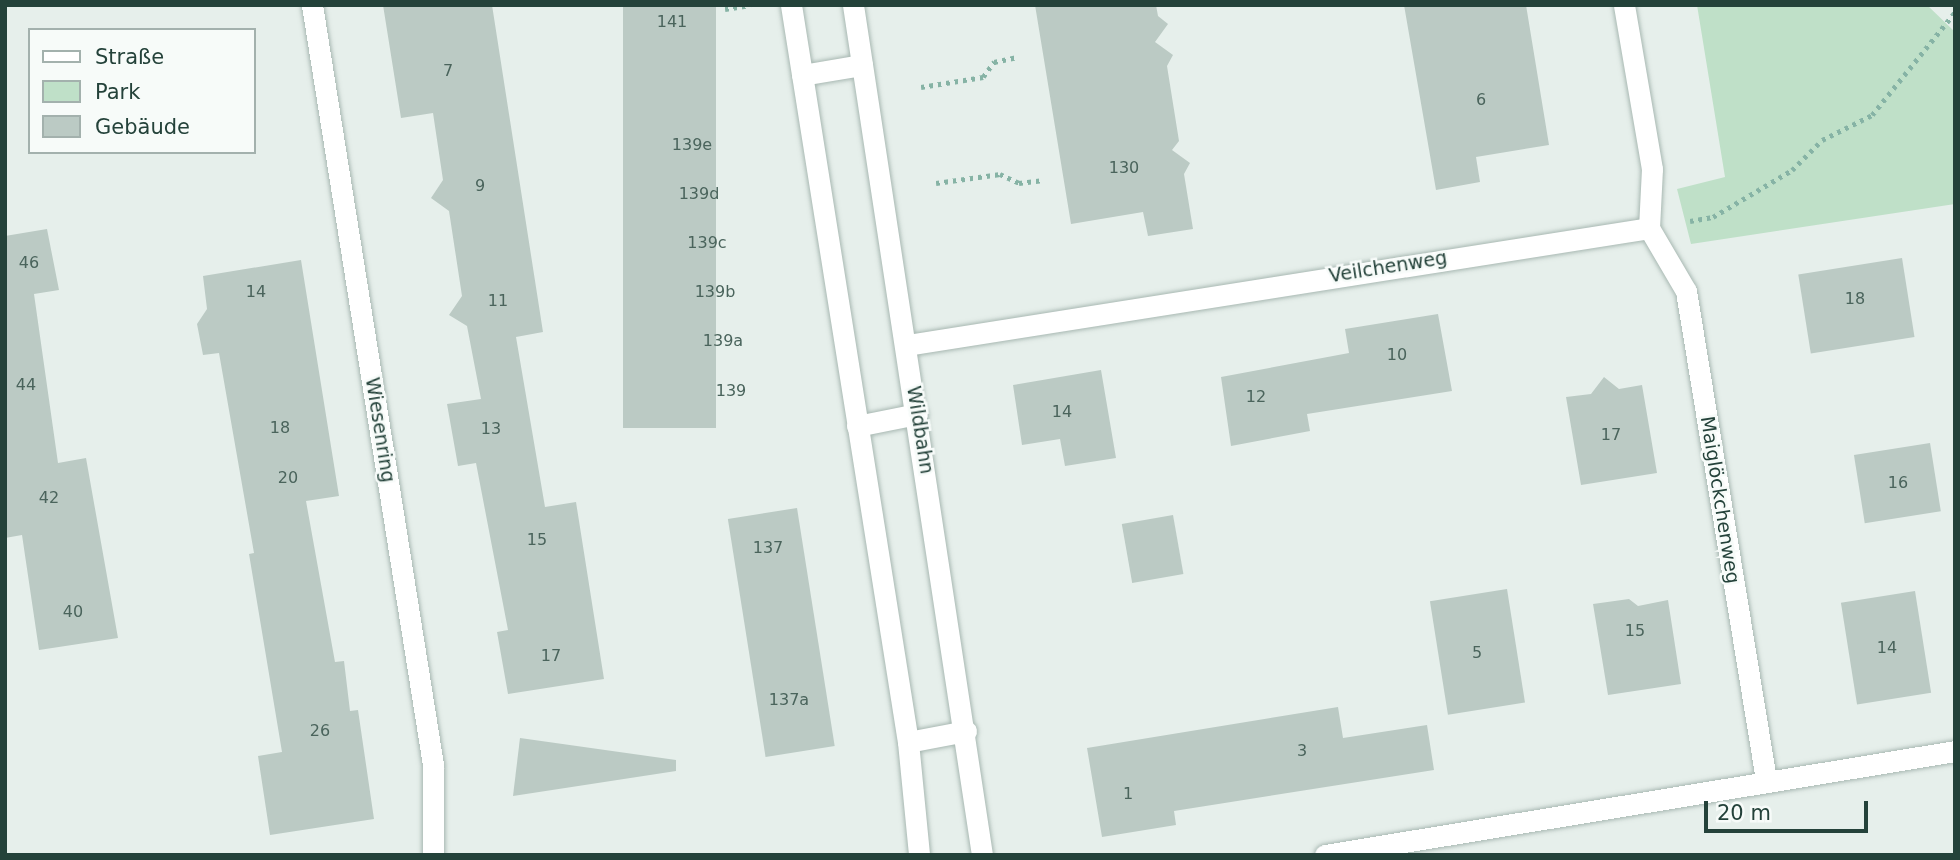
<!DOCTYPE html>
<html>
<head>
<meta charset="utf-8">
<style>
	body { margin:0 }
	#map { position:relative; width:1960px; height:860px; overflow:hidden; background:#e6efeb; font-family:"DejaVu Sans",sans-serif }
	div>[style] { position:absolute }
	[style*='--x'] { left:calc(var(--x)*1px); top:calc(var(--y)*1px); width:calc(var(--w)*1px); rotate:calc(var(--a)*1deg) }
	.green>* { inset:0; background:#bfe0c8 }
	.building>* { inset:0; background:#bbcac4; transform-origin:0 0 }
	.path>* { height:4.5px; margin-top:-2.25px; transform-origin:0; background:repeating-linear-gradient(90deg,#86b3a5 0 3.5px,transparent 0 8.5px) }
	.roads { filter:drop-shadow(0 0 2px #a8b8b2) drop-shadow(0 0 2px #a8b8b2) }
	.lane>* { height:21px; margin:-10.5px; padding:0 10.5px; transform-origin:10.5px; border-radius:10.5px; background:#fff }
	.street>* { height:21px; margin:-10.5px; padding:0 10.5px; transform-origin:10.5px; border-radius:10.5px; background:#fff }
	span { translate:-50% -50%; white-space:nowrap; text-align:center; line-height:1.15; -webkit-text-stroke:5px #f7fbf9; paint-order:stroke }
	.number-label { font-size:16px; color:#4a645c }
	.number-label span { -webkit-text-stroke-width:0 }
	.street-label { font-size:19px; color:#24423a }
	.frame { position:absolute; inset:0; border:7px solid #24423a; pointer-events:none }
	.legend { position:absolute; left:28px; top:28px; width:228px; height:126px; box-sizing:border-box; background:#f7fbf9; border:2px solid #a3b1ad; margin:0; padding:9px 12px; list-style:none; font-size:21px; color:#24423a }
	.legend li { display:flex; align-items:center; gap:14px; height:35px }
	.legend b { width:35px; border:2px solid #a3b1ad }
	.scale { position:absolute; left:1704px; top:801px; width:164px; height:32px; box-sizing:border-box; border:4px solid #24423a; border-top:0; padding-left:9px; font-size:21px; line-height:24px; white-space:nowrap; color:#24423a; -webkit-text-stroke:5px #f7fbf9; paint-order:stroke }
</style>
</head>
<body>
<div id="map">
	<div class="green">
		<i style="clip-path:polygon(1697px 5px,1927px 5px,1955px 32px,1955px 204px,1691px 244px,1677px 189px,1725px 177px)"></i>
	</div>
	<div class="building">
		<i style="clip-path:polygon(383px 5px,492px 5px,543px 332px,516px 337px,545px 507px,576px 502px,604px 679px,508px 694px,497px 632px,508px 630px,476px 463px,458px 466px,447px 404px,481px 399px,467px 326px,449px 315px,462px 296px,449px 211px,431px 198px,443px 180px,433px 113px,401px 118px)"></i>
		<i style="left:623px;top:5px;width:93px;height:423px"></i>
		<i style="clip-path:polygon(1035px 5px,1156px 5px,1158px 16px,1168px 24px,1155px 42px,1173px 55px,1167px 66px,1179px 141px,1172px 150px,1190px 163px,1184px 174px,1193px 229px,1148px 236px,1143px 212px,1071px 224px)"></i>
		<i style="clip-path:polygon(1404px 5px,1526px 5px,1549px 145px,1476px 157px,1480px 182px,1436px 190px)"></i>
		<i style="clip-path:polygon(47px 229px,59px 290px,34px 294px,58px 463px,86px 458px,118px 638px,39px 650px,22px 535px,5px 538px,5px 236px)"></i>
		<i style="left:1902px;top:258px;width:80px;height:105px;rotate:81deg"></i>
		<i style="clip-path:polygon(301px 260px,339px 496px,306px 501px,335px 662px,344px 661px,350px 711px,358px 710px,374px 819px,270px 835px,258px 756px,282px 752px,249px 554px,254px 553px,219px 353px,203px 355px,197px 324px,207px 309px,203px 276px)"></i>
		<i style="clip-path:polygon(1438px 314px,1452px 391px,1307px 414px,1310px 431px,1231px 446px,1221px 377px,1349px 353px,1345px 329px)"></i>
		<i style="clip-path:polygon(1101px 370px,1116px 458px,1065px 466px,1060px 439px,1022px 445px,1013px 385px)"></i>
		<i style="clip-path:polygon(1604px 377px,1619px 389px,1642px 385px,1657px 473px,1581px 485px,1566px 397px,1591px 394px)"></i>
		<i style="left:1930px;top:443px;width:69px;height:77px;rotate:81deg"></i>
		<i style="left:797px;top:508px;width:241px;height:70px;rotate:81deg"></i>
		<i style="left:1173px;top:515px;width:60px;height:52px;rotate:80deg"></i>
		<i style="left:1507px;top:589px;width:115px;height:78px;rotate:81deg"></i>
		<i style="left:1915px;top:591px;width:103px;height:75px;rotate:81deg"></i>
		<i style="clip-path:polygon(1629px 599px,1638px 606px,1668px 600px,1681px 684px,1608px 695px,1593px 604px)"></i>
		<i style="clip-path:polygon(1338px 707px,1343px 738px,1427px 725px,1434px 770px,1174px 811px,1176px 825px,1102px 837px,1087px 748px)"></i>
		<i style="clip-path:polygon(520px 738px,676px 760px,676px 771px,513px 796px)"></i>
	</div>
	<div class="path">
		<i style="--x:725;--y:9;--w:26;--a:-9"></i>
		<i style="--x:921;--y:87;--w:63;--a:-9.2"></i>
		<i style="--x:983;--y:77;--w:19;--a:-54"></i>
		<i style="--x:994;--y:62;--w:25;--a:-12"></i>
		<i style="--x:936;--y:183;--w:65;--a:-8"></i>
		<i style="--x:1000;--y:174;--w:21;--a:25"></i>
		<i style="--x:1019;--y:183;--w:23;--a:-7"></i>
		<i style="--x:1690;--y:221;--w:23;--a:-10"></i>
		<i style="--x:1713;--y:217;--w:92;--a:-30.7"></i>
		<i style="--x:1792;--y:170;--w:42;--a:-45"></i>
		<i style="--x:1822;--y:140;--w:56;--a:-26.6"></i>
		<i style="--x:1872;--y:115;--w:132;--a:-51.1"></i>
	</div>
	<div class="roads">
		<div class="lane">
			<i style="--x:791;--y:5;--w:746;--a:80.98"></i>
			<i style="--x:908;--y:742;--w:114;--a:84.4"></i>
			<i style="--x:802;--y:75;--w:61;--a:-9.5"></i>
			<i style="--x:857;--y:426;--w:61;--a:-11.3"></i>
			<i style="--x:908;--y:742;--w:59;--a:-10.7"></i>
		</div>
		<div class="street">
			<i style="--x:312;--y:5;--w:770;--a:80.95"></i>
			<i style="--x:433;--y:765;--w:90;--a:90"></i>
			<i style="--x:853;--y:5;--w:860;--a:81.37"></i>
			<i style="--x:1649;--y:228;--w:73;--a:59.6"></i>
			<i style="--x:1686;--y:291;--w:496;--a:80.7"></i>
			<i style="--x:907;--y:345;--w:751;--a:-8.96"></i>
			<i style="--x:1649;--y:228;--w:59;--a:-87.1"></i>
			<i style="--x:1652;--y:169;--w:166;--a:-99.7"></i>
			<i style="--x:1325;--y:855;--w:639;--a:-9.37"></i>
		</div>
	</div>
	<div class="number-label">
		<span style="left:672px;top:22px">141</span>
		<span style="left:448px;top:71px">7</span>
		<span style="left:1481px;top:100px">6</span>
		<span style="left:692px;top:145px">139e</span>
		<span style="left:1124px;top:168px">130</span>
		<span style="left:480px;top:186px">9</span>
		<span style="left:699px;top:194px">139d</span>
		<span style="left:707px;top:243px">139c</span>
		<span style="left:29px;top:263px">46</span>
		<span style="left:256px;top:292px">14</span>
		<span style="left:715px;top:292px">139b</span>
		<span style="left:1855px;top:299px">18</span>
		<span style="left:498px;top:301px">11</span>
		<span style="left:723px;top:341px">139a</span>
		<span style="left:1397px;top:355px">10</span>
		<span style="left:26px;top:385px">44</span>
		<span style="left:731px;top:391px">139</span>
		<span style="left:1256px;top:397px">12</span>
		<span style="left:1062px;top:412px">14</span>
		<span style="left:280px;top:428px">18</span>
		<span style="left:491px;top:429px">13</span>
		<span style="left:1611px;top:435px">17</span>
		<span style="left:288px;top:478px">20</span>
		<span style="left:1898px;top:483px">16</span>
		<span style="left:49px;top:498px">42</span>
		<span style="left:537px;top:540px">15</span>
		<span style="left:768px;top:548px">137</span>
		<span style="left:73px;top:612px">40</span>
		<span style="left:1635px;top:631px">15</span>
		<span style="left:1887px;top:648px">14</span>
		<span style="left:1477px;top:653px">5</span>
		<span style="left:551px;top:656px">17</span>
		<span style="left:789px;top:700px">137a</span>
		<span style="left:320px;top:731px">26</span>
		<span style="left:1302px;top:751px">3</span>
		<span style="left:1128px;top:794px">1</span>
	</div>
	<div class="street-label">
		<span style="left:1388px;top:267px;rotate:-9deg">Veilchenweg</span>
		<span style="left:380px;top:430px;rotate:81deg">Wiesenring</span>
		<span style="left:920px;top:430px;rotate:81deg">Wildbahn</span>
		<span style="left:1720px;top:500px;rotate:81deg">Maiglöckchenweg</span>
	</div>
	<div class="frame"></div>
	<ul class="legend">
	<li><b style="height:9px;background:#fff"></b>Straße</li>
	<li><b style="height:19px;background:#bfe0c8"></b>Park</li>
	<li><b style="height:19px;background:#bbcac4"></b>Gebäude</li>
	</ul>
	<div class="scale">20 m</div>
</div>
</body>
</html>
